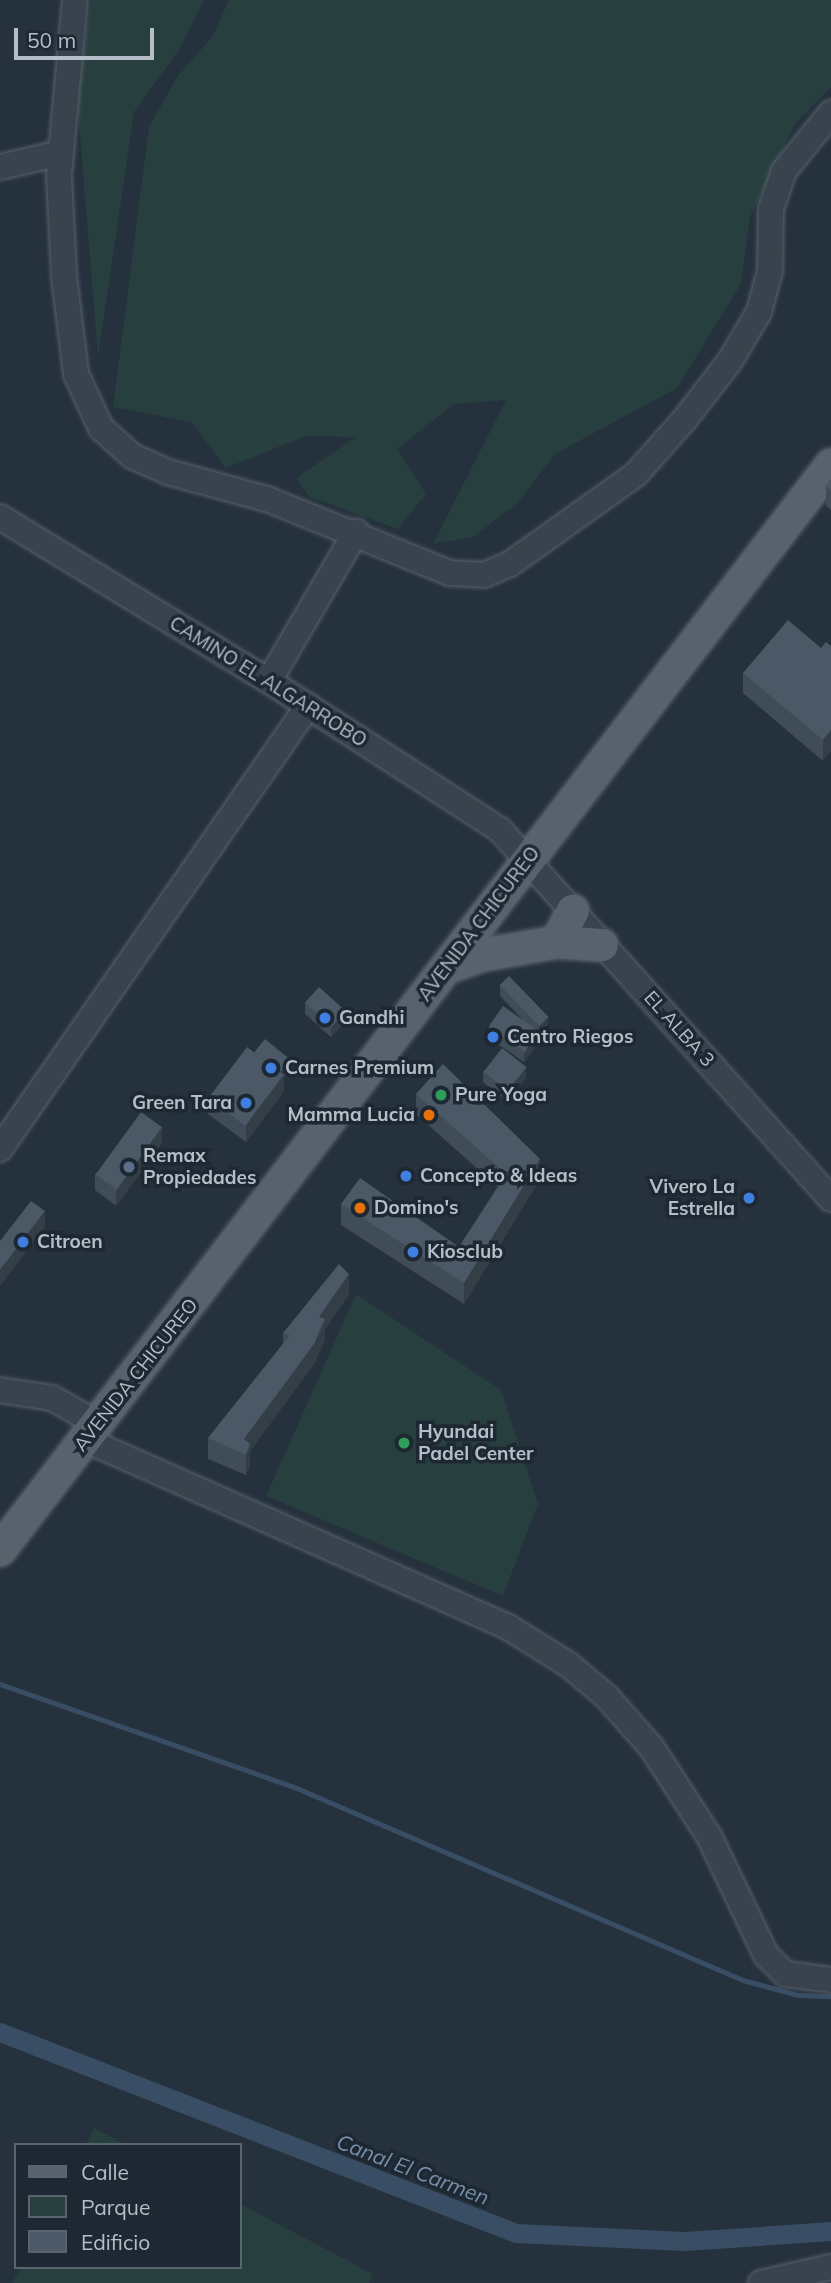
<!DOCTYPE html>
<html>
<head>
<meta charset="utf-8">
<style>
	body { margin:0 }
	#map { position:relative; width:831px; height:2283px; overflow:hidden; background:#25313d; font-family:Mulish,sans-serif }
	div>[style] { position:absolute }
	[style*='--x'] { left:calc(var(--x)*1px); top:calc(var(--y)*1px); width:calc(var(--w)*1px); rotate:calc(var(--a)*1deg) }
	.green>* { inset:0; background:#283f3f }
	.stream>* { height:5px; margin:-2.5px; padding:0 2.5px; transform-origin:2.5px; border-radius:2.5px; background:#394e64 }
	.canal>* { height:19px; margin:-9.5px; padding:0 9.5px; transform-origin:9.5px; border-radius:9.5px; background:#394e64 }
	.roads { filter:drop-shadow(0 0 2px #57616b) drop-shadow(0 0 2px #57616b) }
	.minor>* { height:24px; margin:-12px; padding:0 12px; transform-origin:12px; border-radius:12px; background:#39434e }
	.major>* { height:32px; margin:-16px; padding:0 16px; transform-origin:16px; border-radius:16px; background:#57626d }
	.wall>* { inset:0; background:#404c58 }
	.shaded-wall>* { inset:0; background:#343e47 }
	.building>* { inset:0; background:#4b5866; transform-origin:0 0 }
	.dots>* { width:19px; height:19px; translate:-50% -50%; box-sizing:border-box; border:4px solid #1e2833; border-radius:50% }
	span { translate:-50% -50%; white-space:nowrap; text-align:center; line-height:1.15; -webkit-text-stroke:7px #1e2833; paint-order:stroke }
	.street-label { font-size:19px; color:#b5bec8 }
	.poi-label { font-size:19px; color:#b5bec8; font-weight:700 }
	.left { translate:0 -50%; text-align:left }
	.right { translate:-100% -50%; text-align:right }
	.water-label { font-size:21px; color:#7690aa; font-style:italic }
	.legend { position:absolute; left:14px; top:2143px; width:228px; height:126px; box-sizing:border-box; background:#1e2833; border:2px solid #5a646f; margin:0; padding:9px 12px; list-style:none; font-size:21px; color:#b5bec8 }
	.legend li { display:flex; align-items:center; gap:14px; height:35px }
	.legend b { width:35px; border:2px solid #5a646f }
	.scale { position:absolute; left:14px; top:28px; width:140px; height:32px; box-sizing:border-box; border:4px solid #b5bec8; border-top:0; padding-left:9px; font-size:21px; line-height:24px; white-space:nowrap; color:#b5bec8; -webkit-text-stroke:5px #1e2833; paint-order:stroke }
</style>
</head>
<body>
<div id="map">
	<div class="green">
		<i style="clip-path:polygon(91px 0,204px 0,179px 50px,134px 112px,98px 357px,77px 98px)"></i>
		<i style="clip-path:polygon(229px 0,831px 0,831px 87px,796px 123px,750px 217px,741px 284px,677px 388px,555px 454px,518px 503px,473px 537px,433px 544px,506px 400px,454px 404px,397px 449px,426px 494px,398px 529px,310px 497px,296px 478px,356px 437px,306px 436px,226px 468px,191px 422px,113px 407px,149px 127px,177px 77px,212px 37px)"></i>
		<i style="clip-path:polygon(356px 1294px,501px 1390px,538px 1504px,503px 1596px,266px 1496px)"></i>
		<i style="clip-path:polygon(94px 2128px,126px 2145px,85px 2145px)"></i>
		<i style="clip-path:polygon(240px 2204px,373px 2274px,369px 2283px,12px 2283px,21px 2267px,240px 2267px)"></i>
	</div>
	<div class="stream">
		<i style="--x:0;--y:1684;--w:317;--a:19.3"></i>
		<i style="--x:299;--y:1789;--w:483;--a:23.3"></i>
		<i style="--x:743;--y:1980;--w:57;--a:15.3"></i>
		<i style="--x:798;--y:1995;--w:33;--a:2"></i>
	</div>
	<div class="canal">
		<i style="--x:0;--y:2032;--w:554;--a:21.28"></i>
		<i style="--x:516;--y:2233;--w:169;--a:2.7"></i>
		<i style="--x:685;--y:2241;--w:146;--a:-3.9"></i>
	</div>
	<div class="roads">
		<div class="minor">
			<i style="--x:75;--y:0;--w:177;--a:95.2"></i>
			<i style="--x:59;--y:176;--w:100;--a:87.1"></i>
			<i style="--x:64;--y:276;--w:99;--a:83"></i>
			<i style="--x:76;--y:374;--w:60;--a:65.2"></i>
			<i style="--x:101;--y:428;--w:42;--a:42.1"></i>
			<i style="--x:132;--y:456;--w:39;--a:24"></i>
			<i style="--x:168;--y:472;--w:103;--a:15.3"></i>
			<i style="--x:267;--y:499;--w:196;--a:22.1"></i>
			<i style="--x:449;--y:573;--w:35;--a:3"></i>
			<i style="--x:484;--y:575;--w:28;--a:-23"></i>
			<i style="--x:510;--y:564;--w:155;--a:-35.5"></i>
			<i style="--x:636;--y:474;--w:74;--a:-48.3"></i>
			<i style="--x:685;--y:419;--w:73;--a:-52.2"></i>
			<i style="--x:730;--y:361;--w:57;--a:-59.4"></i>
			<i style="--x:759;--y:312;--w:42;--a:-75"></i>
			<i style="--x:770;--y:271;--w:62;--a:-89.1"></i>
			<i style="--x:771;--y:209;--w:40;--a:-71.1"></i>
			<i style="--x:784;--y:171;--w:75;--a:-51"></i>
			<i style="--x:0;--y:167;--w:62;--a:-13.1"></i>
			<i style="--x:0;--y:517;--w:315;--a:31.4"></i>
			<i style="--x:269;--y:681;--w:275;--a:32.8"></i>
			<i style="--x:500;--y:830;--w:496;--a:48.1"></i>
			<i style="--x:269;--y:681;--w:173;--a:-59.7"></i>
			<i style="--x:0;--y:1149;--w:540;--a:-55.19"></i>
			<i style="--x:0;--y:1390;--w:53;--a:8.7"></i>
			<i style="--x:52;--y:1398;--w:53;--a:29.5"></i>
			<i style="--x:86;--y:1440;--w:462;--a:23.9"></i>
			<i style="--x:508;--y:1627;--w:72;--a:31.9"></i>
			<i style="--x:569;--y:1665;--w:48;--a:40"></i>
			<i style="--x:606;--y:1696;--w:69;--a:48.5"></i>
			<i style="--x:652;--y:1748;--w:105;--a:57.1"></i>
			<i style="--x:709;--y:1836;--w:132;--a:64.4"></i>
			<i style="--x:766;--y:1955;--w:27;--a:45"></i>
			<i style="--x:785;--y:1974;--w:46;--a:7.4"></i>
			<i style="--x:761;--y:2283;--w:72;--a:-12.9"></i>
		</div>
		<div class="major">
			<i style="--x:557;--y:942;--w:35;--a:-63"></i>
			<i style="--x:448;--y:967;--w:37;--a:-19"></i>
			<i style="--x:483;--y:955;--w:75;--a:-10"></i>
			<i style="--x:557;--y:942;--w:45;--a:3.8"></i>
			<i style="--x:0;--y:1550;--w:1367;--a:-52.55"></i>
		</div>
	</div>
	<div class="wall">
		<i style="clip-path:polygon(831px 479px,831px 510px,826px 506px,826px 486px)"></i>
		<i style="clip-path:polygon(826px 642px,823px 761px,743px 693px,743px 673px,821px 648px)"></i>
		<i style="clip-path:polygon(500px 985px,548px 1028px,539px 1036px,539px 1041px,524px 1062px,489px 1038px,489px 1027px,522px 1019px,500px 996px)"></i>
		<i style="clip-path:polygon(305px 1003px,346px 1021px,331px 1037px,305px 1014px)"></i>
		<i style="clip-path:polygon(254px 1053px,290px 1069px,284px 1078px,284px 1091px,246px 1142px,208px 1114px,208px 1098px)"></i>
		<i style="clip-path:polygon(483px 1071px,526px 1078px,507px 1101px,483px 1082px)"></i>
		<i style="clip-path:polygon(416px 1094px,540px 1179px,464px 1304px,341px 1225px,341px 1204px,459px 1247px,498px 1187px,416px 1114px)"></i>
		<i style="clip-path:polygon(162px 1143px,116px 1206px,95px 1190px,95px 1174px)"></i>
		<i style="clip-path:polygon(349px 1294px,325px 1329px,325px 1340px,314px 1364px,250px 1451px,250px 1465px,246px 1475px,208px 1459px,208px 1438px,283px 1344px,283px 1333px)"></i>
	</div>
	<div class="shaded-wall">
		<i style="clip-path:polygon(831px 730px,831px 751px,823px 761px,823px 740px)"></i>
		<i style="clip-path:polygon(346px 1011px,346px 1021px,331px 1037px,331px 1027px)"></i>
		<i style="clip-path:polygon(548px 1017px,548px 1028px,539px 1037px,539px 1026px)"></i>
		<i style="clip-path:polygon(539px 1031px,539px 1041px,524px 1062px,524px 1052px)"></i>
		<i style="clip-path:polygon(290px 1059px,290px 1069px,284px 1078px,284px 1091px,246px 1142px,246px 1126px,278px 1076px)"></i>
		<i style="clip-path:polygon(526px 1067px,526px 1078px,507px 1101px,507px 1090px)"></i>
		<i style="clip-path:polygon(162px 1127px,162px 1143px,116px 1206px,116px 1190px)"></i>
		<i style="clip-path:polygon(540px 1159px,540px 1179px,464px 1304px,464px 1283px)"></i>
		<i style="clip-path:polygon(45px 1211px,45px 1227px,0 1286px,0 1270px)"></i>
		<i style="clip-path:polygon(349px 1274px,349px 1294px,325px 1329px,325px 1340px,314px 1364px,250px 1451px,250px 1465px,246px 1475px,246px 1455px,244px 1439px,319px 1317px)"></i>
	</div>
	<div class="building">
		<i style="clip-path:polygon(831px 479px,831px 490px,826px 486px)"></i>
		<i style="clip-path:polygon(788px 620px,821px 648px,826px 642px,831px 646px,831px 730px,823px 740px,743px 673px)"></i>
		<i style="left:509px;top:976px;width:57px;height:13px;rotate:46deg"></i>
		<i style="left:319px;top:987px;width:36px;height:21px;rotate:42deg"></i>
		<i style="left:503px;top:1006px;width:44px;height:25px;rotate:35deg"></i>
		<i style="left:265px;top:1039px;width:32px;height:18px;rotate:39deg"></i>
		<i style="left:247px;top:1047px;width:46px;height:64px;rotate:37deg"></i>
		<i style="left:502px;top:1048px;width:31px;height:30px;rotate:38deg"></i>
		<i style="clip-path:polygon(443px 1064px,540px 1159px,464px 1283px,341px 1204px,360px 1178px,459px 1247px,506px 1174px,416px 1094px)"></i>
		<i style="left:141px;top:1112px;width:26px;height:77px;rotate:36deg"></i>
		<i style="clip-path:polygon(31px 1201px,45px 1211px,0 1270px,0 1241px)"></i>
		<i style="clip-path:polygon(339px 1264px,349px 1274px,319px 1317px,325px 1319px,314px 1344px,244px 1439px,250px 1444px,246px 1455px,208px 1438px,290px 1335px,283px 1333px)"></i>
	</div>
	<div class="dots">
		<i style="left:325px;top:1018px;background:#3f7fe0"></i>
		<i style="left:493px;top:1037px;background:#3f7fe0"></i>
		<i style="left:271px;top:1068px;background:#3f7fe0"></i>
		<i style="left:441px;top:1095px;background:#2e9e5b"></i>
		<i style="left:246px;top:1103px;background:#3f7fe0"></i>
		<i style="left:429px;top:1115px;background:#e8710a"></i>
		<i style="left:129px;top:1167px;background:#5c6f8a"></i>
		<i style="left:406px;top:1176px;background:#3f7fe0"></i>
		<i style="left:749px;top:1198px;background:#3f7fe0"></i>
		<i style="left:360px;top:1208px;background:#e8710a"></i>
		<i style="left:23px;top:1242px;background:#3f7fe0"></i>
		<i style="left:413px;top:1252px;background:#3f7fe0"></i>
		<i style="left:404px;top:1443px;background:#2e9e5b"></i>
	</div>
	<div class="street-label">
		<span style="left:268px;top:682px;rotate:32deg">CAMINO EL ALGARROBO</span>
		<span style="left:479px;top:924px;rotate:-53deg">AVENIDA CHICUREO</span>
		<span style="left:679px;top:1029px;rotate:48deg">EL ALBA 3</span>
		<span style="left:136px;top:1375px;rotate:-52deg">AVENIDA CHICUREO</span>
	</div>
	<div class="poi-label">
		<span class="left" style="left:339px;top:1018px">Gandhi</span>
		<span class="left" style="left:507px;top:1037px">Centro Riegos</span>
		<span class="left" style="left:285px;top:1068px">Carnes Premium</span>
		<span class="left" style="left:455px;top:1095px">Pure Yoga</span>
		<span class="right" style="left:232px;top:1103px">Green Tara</span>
		<span class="right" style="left:415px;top:1115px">Mamma Lucia</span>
		<span class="left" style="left:143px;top:1167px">Remax<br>Propiedades</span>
		<span class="left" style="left:420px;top:1176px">Concepto &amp; Ideas</span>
		<span class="right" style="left:735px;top:1198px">Vivero La<br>Estrella</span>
		<span class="left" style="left:374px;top:1208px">Domino's</span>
		<span class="left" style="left:37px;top:1242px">Citroen</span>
		<span class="left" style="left:427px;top:1252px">Kiosclub</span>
		<span class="left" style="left:418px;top:1443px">Hyundai<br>Padel Center</span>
	</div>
	<div class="water-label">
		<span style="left:413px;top:2169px;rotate:21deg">Canal El Carmen</span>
	</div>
	<ul class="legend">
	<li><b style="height:9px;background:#57626d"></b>Calle</li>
	<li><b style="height:19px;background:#283f3f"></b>Parque</li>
	<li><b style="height:19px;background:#4b5866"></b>Edificio</li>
	</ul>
	<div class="scale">50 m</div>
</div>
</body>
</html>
